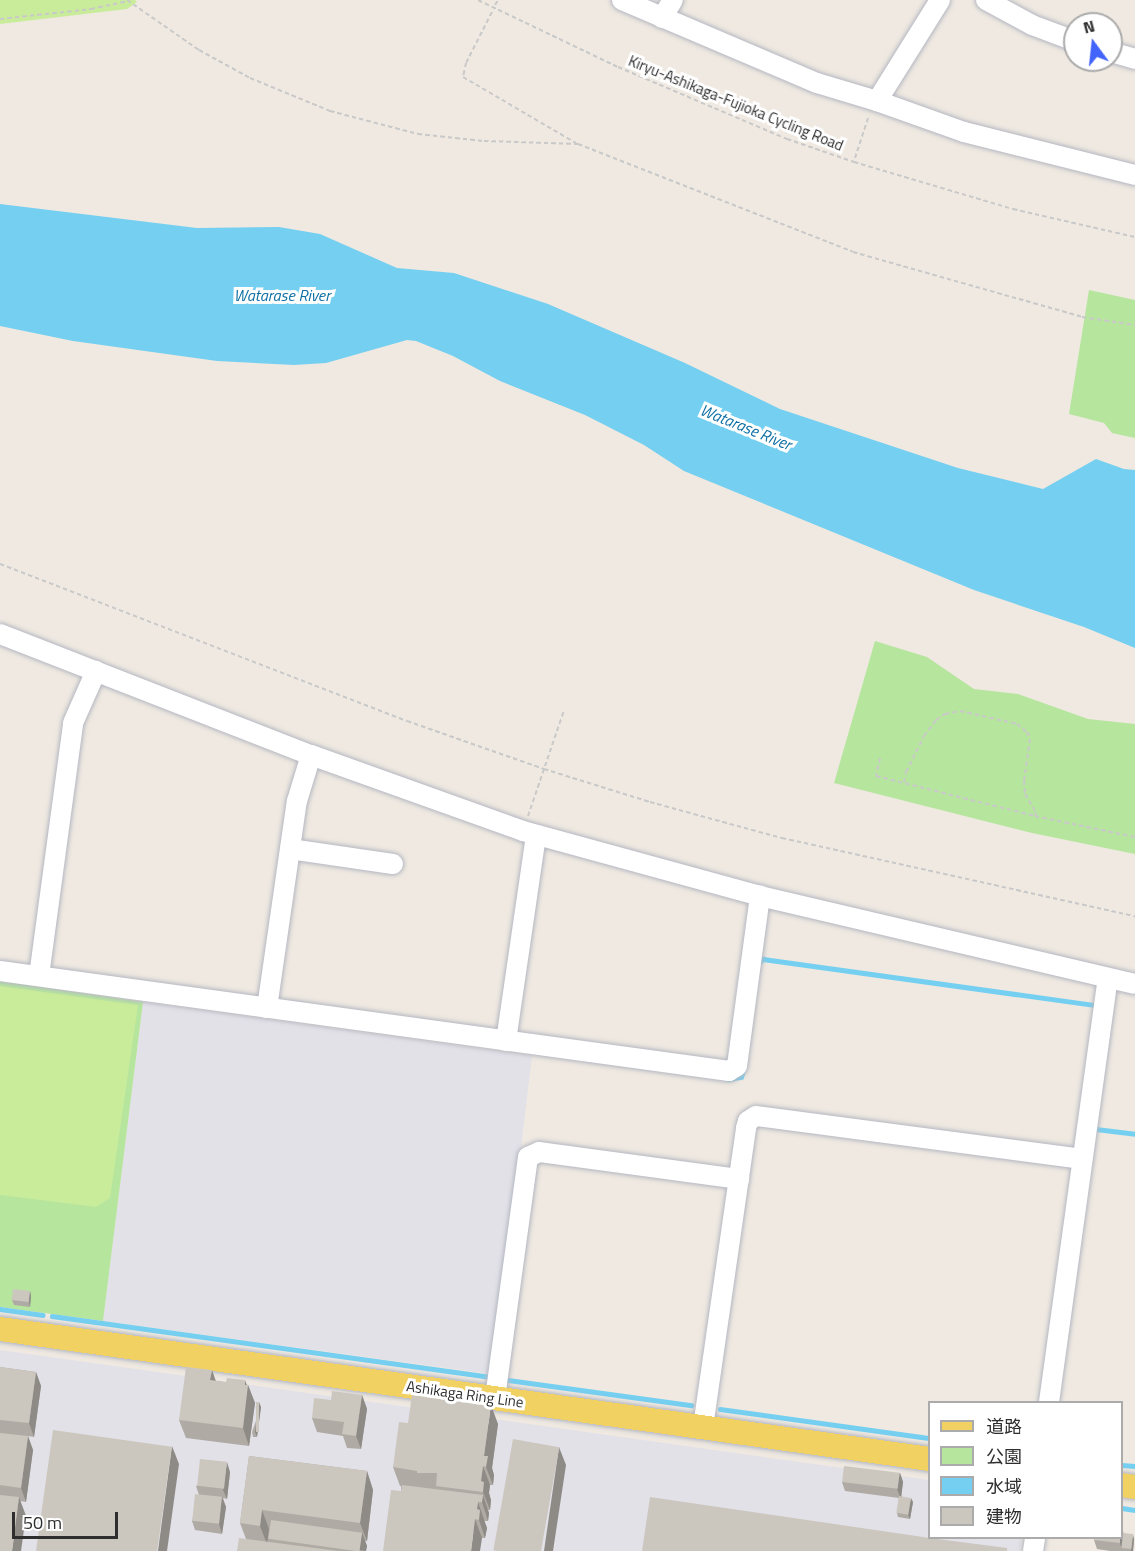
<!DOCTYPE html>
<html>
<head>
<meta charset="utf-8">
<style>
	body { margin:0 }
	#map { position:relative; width:1135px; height:1551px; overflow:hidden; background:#efe9e1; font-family:"Titillium Web","Noto Sans JP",sans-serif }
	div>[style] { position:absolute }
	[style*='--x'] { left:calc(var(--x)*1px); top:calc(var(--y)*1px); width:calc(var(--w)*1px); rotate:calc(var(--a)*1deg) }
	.industrial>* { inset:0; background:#e3e1e8 }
	.green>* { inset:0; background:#b6e59e }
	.pitch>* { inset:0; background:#c9ec9a }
	.water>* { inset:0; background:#75cff0 }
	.stream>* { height:4.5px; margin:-2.25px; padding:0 2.25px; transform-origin:2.25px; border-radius:2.25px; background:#75cff0 }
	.path>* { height:2px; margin-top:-1px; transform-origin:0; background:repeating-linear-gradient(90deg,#c9c9c9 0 4.5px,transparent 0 7.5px) }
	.roads { filter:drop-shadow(0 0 2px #b4b7c1) drop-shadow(0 0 2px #b4b7c1) }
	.minor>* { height:20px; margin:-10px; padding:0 10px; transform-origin:10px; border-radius:10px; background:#fff }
	.major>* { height:24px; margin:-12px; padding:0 12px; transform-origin:12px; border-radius:12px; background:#f2d163 }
	.wall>* { inset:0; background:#afaba4 }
	.shaded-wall>* { inset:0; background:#8e8b86 }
	.building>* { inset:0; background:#cbc7bf; transform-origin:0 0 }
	span { translate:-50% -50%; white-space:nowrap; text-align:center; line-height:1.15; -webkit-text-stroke:6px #fff; paint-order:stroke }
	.street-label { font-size:15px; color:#2e2e2e }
	.water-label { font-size:16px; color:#0d6fa3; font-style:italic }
	.legend { position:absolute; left:928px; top:1401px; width:195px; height:138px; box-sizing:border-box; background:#fff; border:2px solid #ababab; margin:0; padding:8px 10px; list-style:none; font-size:18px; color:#2e2e2e }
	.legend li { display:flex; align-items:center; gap:12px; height:30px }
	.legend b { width:30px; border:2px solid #ababab }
	.north { position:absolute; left:1063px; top:12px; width:60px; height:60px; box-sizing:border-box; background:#fff; border:2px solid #ababab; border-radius:50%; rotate:345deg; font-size:16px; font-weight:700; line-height:24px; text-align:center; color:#2e2e2e }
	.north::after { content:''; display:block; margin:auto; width:21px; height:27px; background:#4264fb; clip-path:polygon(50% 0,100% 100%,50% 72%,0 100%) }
	.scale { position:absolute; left:12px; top:1512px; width:106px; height:27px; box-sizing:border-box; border:3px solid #2e2e2e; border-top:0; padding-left:8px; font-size:18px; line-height:21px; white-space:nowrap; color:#2e2e2e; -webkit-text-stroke:4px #fff; paint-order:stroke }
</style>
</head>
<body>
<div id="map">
	<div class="industrial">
		<i style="clip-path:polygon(143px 1002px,532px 1056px,494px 1372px,491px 1374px,103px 1321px)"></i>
		<i style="clip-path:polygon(0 1350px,929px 1480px,930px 1538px,1022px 1538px,1020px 1551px,0 1551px)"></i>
	</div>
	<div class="green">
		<i style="clip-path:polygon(1089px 290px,1135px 300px,1135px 438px,1112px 433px,1104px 423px,1069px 414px)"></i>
		<i style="clip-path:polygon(875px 641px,927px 657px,974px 689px,1018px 694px,1088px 719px,1135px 724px,1135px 854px,1032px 833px,834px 783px)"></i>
		<i style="clip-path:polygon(0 981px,143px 1002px,103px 1321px,0 1307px)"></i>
	</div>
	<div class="pitch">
		<i style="clip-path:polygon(0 0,135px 0,137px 2px,127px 9px,0 24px)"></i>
		<i style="clip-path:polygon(0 986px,138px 1005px,110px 1198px,96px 1207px,0 1195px)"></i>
	</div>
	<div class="water">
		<i style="clip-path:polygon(0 204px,197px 228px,279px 227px,320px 234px,397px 268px,454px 273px,548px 304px,685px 363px,780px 409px,958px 468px,1043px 489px,1096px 459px,1124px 469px,1135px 470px,1135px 648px,1084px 627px,974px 590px,684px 471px,644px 445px,585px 415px,500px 381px,453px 356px,416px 341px,407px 340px,326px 363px,294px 365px,217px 361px,73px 341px,0 326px)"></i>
	</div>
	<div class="stream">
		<i style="--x:757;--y:964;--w:8;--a:-40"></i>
		<i style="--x:763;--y:959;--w:335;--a:7.9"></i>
		<i style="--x:728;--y:1079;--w:13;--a:-9"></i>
		<i style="--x:741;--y:1077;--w:7;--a:-74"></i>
		<i style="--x:1096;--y:1129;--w:39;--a:7"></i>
		<i style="--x:0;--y:1309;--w:43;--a:7.9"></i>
		<i style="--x:52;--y:1316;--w:441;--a:7.9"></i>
		<i style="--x:508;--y:1380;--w:185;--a:7.8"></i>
		<i style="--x:720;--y:1409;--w:212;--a:7.9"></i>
		<i style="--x:1122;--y:1465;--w:13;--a:4"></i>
		<i style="--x:1122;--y:1508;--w:13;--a:9"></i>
	</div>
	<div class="path">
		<i style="--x:127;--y:0;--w:88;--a:34.8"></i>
		<i style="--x:199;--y:50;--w:58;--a:28.8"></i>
		<i style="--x:250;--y:78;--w:87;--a:22.4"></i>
		<i style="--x:330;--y:111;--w:91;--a:14.6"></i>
		<i style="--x:418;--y:134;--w:66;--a:6.1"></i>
		<i style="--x:484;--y:141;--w:94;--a:1.8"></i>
		<i style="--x:578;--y:144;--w:295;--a:21.4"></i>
		<i style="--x:853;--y:252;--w:238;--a:15.8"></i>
		<i style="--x:1082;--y:317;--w:54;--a:8.6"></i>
		<i style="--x:478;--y:0;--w:155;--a:25.6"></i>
		<i style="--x:618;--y:67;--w:184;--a:23.1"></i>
		<i style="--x:787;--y:139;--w:71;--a:18.9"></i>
		<i style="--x:854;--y:162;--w:166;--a:16.5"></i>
		<i style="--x:1013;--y:209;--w:125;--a:12.9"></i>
		<i style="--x:495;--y:5;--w:6;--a:-59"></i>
		<i style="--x:492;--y:12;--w:57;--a:117"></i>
		<i style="--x:466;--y:63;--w:14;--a:102"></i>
		<i style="--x:463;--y:77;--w:131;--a:30.3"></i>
		<i style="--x:0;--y:19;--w:92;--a:-6.3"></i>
		<i style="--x:91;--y:9;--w:38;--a:-12"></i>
		<i style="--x:855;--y:158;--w:45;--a:-72"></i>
		<i style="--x:0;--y:564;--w:436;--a:21.1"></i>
		<i style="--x:407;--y:721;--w:145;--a:19.3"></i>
		<i style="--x:544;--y:769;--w:111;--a:17.3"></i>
		<i style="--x:650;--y:802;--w:137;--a:15.3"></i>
		<i style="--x:782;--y:838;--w:362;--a:12.5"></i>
		<i style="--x:880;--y:758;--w:18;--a:103"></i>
		<i style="--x:876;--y:776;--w:164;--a:14.1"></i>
		<i style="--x:1035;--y:816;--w:102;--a:11.9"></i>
		<i style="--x:904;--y:782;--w:10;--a:-79"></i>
		<i style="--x:906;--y:772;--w:40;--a:-63.4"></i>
		<i style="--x:924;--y:736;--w:20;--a:-53"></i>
		<i style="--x:936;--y:720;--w:11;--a:-34"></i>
		<i style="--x:945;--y:714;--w:15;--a:-11"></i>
		<i style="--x:960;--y:711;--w:58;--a:12.8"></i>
		<i style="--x:1017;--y:724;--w:13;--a:39"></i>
		<i style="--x:1027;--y:732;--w:8;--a:67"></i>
		<i style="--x:1030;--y:739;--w:42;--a:98.1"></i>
		<i style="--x:1024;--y:781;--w:13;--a:86"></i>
		<i style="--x:1025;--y:794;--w:21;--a:59"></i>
		<i style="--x:1036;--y:812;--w:4;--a:104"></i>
		<i style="--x:528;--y:816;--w:112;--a:-71.2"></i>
	</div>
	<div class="roads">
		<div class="minor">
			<i style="--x:622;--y:0;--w:212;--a:23.1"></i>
			<i style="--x:817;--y:83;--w:63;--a:16.7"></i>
			<i style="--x:877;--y:101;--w:92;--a:19.6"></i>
			<i style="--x:964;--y:132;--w:176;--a:14.1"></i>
			<i style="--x:986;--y:0;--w:52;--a:28.5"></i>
			<i style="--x:1032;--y:25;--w:46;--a:20.4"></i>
			<i style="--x:662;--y:18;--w:21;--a:-59"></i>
			<i style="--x:1111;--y:52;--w:25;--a:16"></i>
			<i style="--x:877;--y:101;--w:119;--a:-58"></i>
			<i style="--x:0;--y:634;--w:334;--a:21.3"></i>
			<i style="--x:311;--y:755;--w:225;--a:19.7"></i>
			<i style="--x:523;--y:831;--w:246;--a:15.3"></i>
			<i style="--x:760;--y:896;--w:385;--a:13.2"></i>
			<i style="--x:290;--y:849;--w:104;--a:8.3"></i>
			<i style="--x:0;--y:971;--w:736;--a:7.81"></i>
			<i style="--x:729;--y:1071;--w:9;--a:-32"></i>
			<i style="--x:737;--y:1066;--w:172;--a:-82.3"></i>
			<i style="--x:39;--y:976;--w:255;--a:-82.3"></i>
			<i style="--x:73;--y:723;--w:57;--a:-66.1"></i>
			<i style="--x:267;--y:1008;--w:209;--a:-81.8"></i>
			<i style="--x:297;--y:801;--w:48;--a:-73.1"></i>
			<i style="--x:506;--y:1041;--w:208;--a:-81.7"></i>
			<i style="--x:495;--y:1398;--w:243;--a:-82.2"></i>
			<i style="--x:528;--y:1157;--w:12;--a:-24"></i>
			<i style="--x:539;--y:1152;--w:202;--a:7.7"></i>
			<i style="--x:1049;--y:1402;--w:427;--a:-82.1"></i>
			<i style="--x:703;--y:1427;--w:302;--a:-81.8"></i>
			<i style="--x:746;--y:1128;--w:7;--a:-74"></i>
			<i style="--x:748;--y:1121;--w:9;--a:-32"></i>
			<i style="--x:756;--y:1116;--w:329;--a:7.5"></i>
			<i style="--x:1033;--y:1551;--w:13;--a:-81"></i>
		</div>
		<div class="major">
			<i style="--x:0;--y:1329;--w:939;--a:7.96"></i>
			<i style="--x:1122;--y:1485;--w:13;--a:9"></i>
		</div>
	</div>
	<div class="wall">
		<i style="clip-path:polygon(30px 1291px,31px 1296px,30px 1307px,14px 1305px,12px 1300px)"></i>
		<i style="clip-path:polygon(0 1367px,36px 1372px,41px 1386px,34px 1437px,28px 1436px,33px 1450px,26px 1502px,20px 1501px,26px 1516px,0 1551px)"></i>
		<i style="clip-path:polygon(212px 1370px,216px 1381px,248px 1385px,255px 1403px,249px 1446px,186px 1438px,179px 1420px)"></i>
		<i style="clip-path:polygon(362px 1395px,367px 1409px,361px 1449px,347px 1448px,343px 1436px,317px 1432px,312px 1418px,331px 1400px)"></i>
		<i style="clip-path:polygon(261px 1407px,257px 1437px,253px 1437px,252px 1432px)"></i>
		<i style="clip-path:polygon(408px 1423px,498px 1424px,492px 1468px,494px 1475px,493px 1485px,490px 1485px,489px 1493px,491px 1500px,490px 1510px,488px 1510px,489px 1513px,488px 1521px,484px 1521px,487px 1528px,485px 1538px,482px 1538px,401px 1491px,401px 1486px,400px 1486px,393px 1467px)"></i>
		<i style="clip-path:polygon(249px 1456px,367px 1471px,373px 1490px,367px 1541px,365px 1541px,367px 1546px,366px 1551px,237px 1551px,246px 1539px,240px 1523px)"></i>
		<i style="clip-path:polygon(230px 1472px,227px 1499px,223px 1498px,226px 1507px,222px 1534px,195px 1530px,192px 1521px,199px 1495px,196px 1486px)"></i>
		<i style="clip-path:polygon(900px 1473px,903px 1482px,901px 1496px,913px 1502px,910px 1519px,898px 1517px,897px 1513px,899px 1498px,845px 1491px,842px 1482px)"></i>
		<i style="clip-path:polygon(1122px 1528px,1123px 1533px,1134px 1539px,1133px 1551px,1110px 1551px,1097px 1549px,1094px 1540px)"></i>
	</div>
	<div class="shaded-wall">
		<i style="clip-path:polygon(30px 1291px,31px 1296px,30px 1307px,29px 1302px)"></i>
		<i style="clip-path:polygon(212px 1370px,218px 1389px,210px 1380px)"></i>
		<i style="clip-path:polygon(36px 1372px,41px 1386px,34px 1437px,29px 1423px)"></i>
		<i style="clip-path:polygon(245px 1380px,248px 1388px,248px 1385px,255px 1403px,249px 1446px,243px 1428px)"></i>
		<i style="clip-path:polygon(362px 1395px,367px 1409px,361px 1449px,356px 1436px)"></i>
		<i style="clip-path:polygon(259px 1402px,261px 1407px,257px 1437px,255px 1432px)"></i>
		<i style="clip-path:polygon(491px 1405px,498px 1424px,492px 1468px,494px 1475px,493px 1485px,486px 1467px,484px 1456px)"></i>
		<i style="clip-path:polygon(28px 1436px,33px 1450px,26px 1502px,21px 1488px)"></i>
		<i style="clip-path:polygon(172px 1446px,179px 1464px,167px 1551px,158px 1551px)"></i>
		<i style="clip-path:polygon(559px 1447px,566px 1465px,553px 1551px,544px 1551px)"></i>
		<i style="clip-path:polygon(227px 1462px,230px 1472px,227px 1499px,223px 1490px)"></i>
		<i style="clip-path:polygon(483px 1466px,490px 1485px,489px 1493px,491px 1500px,490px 1510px,483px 1492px,481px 1481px)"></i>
		<i style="clip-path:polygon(367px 1471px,373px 1490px,367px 1541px,360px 1523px)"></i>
		<i style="clip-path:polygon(900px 1473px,903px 1482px,901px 1499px,897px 1489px)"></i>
		<i style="clip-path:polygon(483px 1495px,489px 1513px,488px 1521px,482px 1502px)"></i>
		<i style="clip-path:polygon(19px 1497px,26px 1516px,21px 1551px,12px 1551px)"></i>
		<i style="clip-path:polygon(222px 1497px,226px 1507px,222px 1534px,219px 1524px)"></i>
		<i style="clip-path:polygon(911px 1498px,913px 1502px,910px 1519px,908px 1515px)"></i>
		<i style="clip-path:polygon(478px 1502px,487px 1528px,485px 1538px,479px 1520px,477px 1509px)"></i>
		<i style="clip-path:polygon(262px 1510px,269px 1529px,267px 1544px,260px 1526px)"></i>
		<i style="clip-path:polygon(475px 1519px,482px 1538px,480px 1551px,471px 1551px)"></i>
		<i style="clip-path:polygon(1122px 1528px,1125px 1538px,1121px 1548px,1122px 1551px,1120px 1543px,1120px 1538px,1122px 1538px)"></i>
		<i style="clip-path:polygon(362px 1532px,367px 1546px,366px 1551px,359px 1550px)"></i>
		<i style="clip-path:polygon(1133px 1534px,1134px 1539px,1133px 1551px,1131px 1551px,1131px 1549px)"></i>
	</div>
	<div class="building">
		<i style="left:13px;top:1289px;width:17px;height:11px;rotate:7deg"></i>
		<i style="clip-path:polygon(0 1367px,36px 1372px,29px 1423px,0 1420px)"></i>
		<i style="clip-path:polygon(186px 1367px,212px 1370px,210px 1380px,226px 1382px,227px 1378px,245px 1380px,245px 1385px,248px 1385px,243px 1428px,179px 1420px)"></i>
		<i style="clip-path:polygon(332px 1391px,362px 1395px,356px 1436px,342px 1434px,344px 1422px,312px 1418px,314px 1398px,331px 1400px)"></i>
		<i style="clip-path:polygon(412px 1395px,491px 1405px,484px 1456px,488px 1456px,486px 1467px,483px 1466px,481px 1481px,484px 1482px,483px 1492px,436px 1486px,437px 1473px,417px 1473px,417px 1471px,393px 1467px,399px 1422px,408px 1423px)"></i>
		<i style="left:256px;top:1402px;width:3px;height:30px"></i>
		<i style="left:53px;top:1430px;width:120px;height:122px;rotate:8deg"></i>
		<i style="clip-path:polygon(0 1433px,28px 1436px,21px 1488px,0 1485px)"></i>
		<i style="left:513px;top:1439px;width:47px;height:113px;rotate:10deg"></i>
		<i style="clip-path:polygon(249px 1456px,367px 1471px,360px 1523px,262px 1510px,260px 1526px,240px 1523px)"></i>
		<i style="left:200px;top:1459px;width:27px;height:27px;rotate:6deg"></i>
		<i style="left:844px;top:1466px;width:56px;height:16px;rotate:7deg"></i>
		<i style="clip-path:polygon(402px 1485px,483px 1495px,482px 1502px,478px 1502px,477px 1509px,480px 1510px,479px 1520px,475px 1519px,471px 1551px,383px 1551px,391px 1490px,401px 1491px)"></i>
		<i style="left:195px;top:1494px;width:27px;height:27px;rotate:6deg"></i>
		<i style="clip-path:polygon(0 1495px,19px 1497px,12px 1551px,0 1551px)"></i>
		<i style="left:899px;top:1496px;width:12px;height:17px;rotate:9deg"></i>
		<i style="clip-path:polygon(650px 1497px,930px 1538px,1007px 1548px,1007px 1551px,642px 1551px)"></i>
		<i style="left:271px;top:1520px;width:92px;height:19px;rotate:8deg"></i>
		<i style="left:1123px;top:1533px;width:10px;height:15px;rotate:6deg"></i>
		<i style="clip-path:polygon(239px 1538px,338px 1551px,237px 1551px)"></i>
		<i style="clip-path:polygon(1094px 1538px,1120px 1538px,1120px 1543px,1094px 1540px)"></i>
	</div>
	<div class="street-label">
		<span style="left:736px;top:103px;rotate:22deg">Kiryu-Ashikaga-Fujioka Cycling Road</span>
		<span style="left:465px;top:1394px;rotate:8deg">Ashikaga Ring Line</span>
	</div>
	<div class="water-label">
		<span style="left:282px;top:295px">Watarase River</span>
		<span style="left:746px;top:427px;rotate:22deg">Watarase River</span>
	</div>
	<ul class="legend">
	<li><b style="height:8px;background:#f2d163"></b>道路</li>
	<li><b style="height:16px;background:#b6e59e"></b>公園</li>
	<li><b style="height:16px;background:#75cff0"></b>水域</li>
	<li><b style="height:16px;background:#cbc7bf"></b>建物</li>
	</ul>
	<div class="north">N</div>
	<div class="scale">50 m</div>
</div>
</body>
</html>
